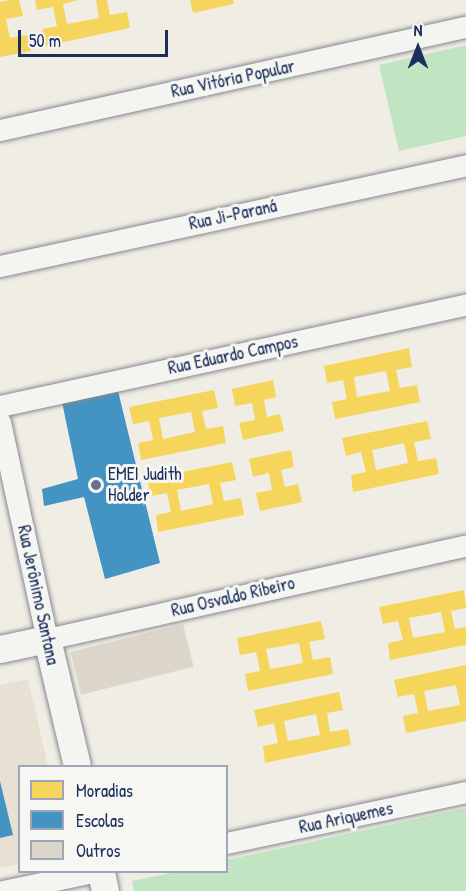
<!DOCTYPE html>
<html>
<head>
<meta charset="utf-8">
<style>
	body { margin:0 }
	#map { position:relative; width:466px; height:891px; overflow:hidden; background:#f0ede5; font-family:"Patrick Hand",sans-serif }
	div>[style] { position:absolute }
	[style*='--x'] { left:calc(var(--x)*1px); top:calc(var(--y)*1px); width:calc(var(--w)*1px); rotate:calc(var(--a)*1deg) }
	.built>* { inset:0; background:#e8e1d3 }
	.green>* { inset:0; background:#c1e4c3 }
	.homes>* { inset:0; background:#f6d55c }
	.schools>* { inset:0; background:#4393c3 }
	.building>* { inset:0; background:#dcd6ca; transform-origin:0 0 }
	.roads { filter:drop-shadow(0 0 2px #87898f) drop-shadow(0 0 2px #87898f) }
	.minor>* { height:21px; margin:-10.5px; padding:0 10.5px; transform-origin:10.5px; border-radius:10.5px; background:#f4f4f1 }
	.tertiary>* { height:27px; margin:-13.5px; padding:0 13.5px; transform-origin:13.5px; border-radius:13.5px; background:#f4f4f1 }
	.dots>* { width:16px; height:16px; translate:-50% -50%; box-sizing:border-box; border:3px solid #f6f6f2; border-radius:50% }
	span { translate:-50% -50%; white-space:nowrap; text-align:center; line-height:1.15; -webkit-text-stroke:6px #f6f6f2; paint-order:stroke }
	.street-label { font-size:18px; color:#1b2f5e }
	.poi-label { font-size:18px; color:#1b2f5e }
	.left { translate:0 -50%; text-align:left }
	.legend { position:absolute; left:18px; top:765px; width:210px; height:108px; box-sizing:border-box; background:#f6f6f2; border:2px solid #9ea6b7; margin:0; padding:8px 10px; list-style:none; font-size:18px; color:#1b2f5e }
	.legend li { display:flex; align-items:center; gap:12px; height:30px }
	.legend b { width:30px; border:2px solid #9ea6b7 }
	.north { position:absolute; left:388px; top:18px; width:60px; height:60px; -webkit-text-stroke:4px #f6f6f2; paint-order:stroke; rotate:0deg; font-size:16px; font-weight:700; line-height:24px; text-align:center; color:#1b2f5e }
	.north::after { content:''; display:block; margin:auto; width:21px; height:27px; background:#1b2f5e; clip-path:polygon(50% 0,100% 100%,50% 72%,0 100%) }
	.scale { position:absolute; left:18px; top:30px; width:150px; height:27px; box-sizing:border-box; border:3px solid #1b2f5e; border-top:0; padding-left:8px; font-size:18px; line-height:21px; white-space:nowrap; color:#1b2f5e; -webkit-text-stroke:4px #f6f6f2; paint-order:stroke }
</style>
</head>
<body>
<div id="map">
	<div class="built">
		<i style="clip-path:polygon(28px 679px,48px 766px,20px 766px,19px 864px,0 868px,0 685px)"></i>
	</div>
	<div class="green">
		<i style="clip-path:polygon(466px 45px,466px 136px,399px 151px,379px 65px)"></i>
		<i style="clip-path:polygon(466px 808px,466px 891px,134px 891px,132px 881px,176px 872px,226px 872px,227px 860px)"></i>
	</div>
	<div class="homes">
		<i style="clip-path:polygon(10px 0,19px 0,23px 16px,6px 19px,10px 38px,28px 35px,31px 51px,0 57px,0 2px)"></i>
		<i style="clip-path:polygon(35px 0,78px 0,63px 4px,67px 24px,99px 18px,96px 0,107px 0,110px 15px,127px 12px,130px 28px,45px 46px,42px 29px,57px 26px,53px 7px,37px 10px)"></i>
		<i style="clip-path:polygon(190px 0,233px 0,234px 4px,193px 13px)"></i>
		<i style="clip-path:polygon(evenodd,409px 348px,412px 367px,396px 370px,400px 388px,417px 385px,420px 402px,335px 419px,332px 402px,347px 399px,343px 380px,327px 383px,324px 366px,409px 348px,386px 371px,390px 391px,357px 397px,354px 377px,386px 371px)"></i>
		<i style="clip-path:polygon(273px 380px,276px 397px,264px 400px,267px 417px,280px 414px,284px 431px,243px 440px,239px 423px,255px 420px,252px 403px,235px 406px,232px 389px)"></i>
		<i style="clip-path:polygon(evenodd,214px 390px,218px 408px,202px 411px,206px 429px,223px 426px,226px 443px,141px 460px,138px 443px,153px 440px,149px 421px,133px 424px,129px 407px,214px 390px,191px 412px,195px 432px,163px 439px,159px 418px,191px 412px)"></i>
		<i style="clip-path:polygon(evenodd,427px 421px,431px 439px,414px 442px,418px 461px,436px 458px,439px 474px,353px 492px,351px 475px,366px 472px,361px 452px,346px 456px,342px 438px,427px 421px,404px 443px,408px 463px,376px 470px,372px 450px,404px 443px)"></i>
		<i style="clip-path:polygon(291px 450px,294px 467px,281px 470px,285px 487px,298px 484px,302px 502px,260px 511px,256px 493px,272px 490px,269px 473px,253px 477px,249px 459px)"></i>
		<i style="clip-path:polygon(evenodd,232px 462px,236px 480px,220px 483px,224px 501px,241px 498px,244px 515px,158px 532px,156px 515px,171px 512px,167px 493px,151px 496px,147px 479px,232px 462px,209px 484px,213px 504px,181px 511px,177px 490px,209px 484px)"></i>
		<i style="clip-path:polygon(evenodd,464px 590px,466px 608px,451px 611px,455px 629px,466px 627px,466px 645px,390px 660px,388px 643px,403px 640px,398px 621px,383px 624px,379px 607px,464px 590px,441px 612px,445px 632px,413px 638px,409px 618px,441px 612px)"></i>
		<i style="clip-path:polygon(evenodd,321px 621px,325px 639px,309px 642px,313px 660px,330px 657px,333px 674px,248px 691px,245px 674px,260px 671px,256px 652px,240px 655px,237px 638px,321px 621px,299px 643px,303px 663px,270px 669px,266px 649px,299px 643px)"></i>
		<i style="clip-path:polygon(evenodd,466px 665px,466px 721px,406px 733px,403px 716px,418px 713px,414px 694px,398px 697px,394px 680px,466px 665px,456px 685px,460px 705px,428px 711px,424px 691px,456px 685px)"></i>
		<i style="clip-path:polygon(evenodd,339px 692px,343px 710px,327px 713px,330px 732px,348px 729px,351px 745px,265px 763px,263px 746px,278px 743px,274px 723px,258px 727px,254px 710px,339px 692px,316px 714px,320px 735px,288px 741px,284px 721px,316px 714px)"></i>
	</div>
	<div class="schools">
		<i style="clip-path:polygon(118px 391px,160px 563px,105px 579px,84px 497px,44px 506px,42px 489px,78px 479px,62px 402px)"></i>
		<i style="clip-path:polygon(0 781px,13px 835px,0 838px)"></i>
	</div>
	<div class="building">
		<i style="left:183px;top:624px;width:44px;height:116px;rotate:76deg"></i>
	</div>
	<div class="roads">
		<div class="minor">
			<i style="--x:0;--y:130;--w:477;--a:-12.5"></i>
			<i style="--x:0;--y:266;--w:477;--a:-12.2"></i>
			<i style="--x:0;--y:406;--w:477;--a:-12.3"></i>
			<i style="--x:0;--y:422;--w:222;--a:77.8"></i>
			<i style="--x:47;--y:639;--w:429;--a:-12.6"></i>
			<i style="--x:226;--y:843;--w:245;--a:-12"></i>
			<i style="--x:3;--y:891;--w:92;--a:-11.9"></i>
		</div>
		<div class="tertiary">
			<i style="--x:0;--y:649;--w:48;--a:-12"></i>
			<i style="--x:47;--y:639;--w:130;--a:76.7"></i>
			<i style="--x:101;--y:872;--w:19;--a:78"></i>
		</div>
	</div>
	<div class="dots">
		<i style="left:96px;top:485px;background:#66728d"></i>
	</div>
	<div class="street-label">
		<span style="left:233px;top:79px;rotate:-12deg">Rua Vitória Popular</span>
		<span style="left:233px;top:215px;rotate:-12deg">Rua Ji-Paraná</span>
		<span style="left:233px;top:355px;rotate:-12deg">Rua Eduardo Campos</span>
		<span style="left:38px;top:595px;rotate:78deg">Rua Jerônimo Santana</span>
		<span style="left:233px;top:597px;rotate:-13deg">Rua Osvaldo Ribeiro</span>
		<span style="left:346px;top:818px;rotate:-12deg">Rua Ariquemes</span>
	</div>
	<div class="poi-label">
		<span class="left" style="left:108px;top:485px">EMEI Judith<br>Holder</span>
	</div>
	<ul class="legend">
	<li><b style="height:16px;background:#f6d55c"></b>Moradias</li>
	<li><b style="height:16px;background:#4393c3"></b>Escolas</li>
	<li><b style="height:16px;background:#dcd6ca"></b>Outros</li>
	</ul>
	<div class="north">N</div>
	<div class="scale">50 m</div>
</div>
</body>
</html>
